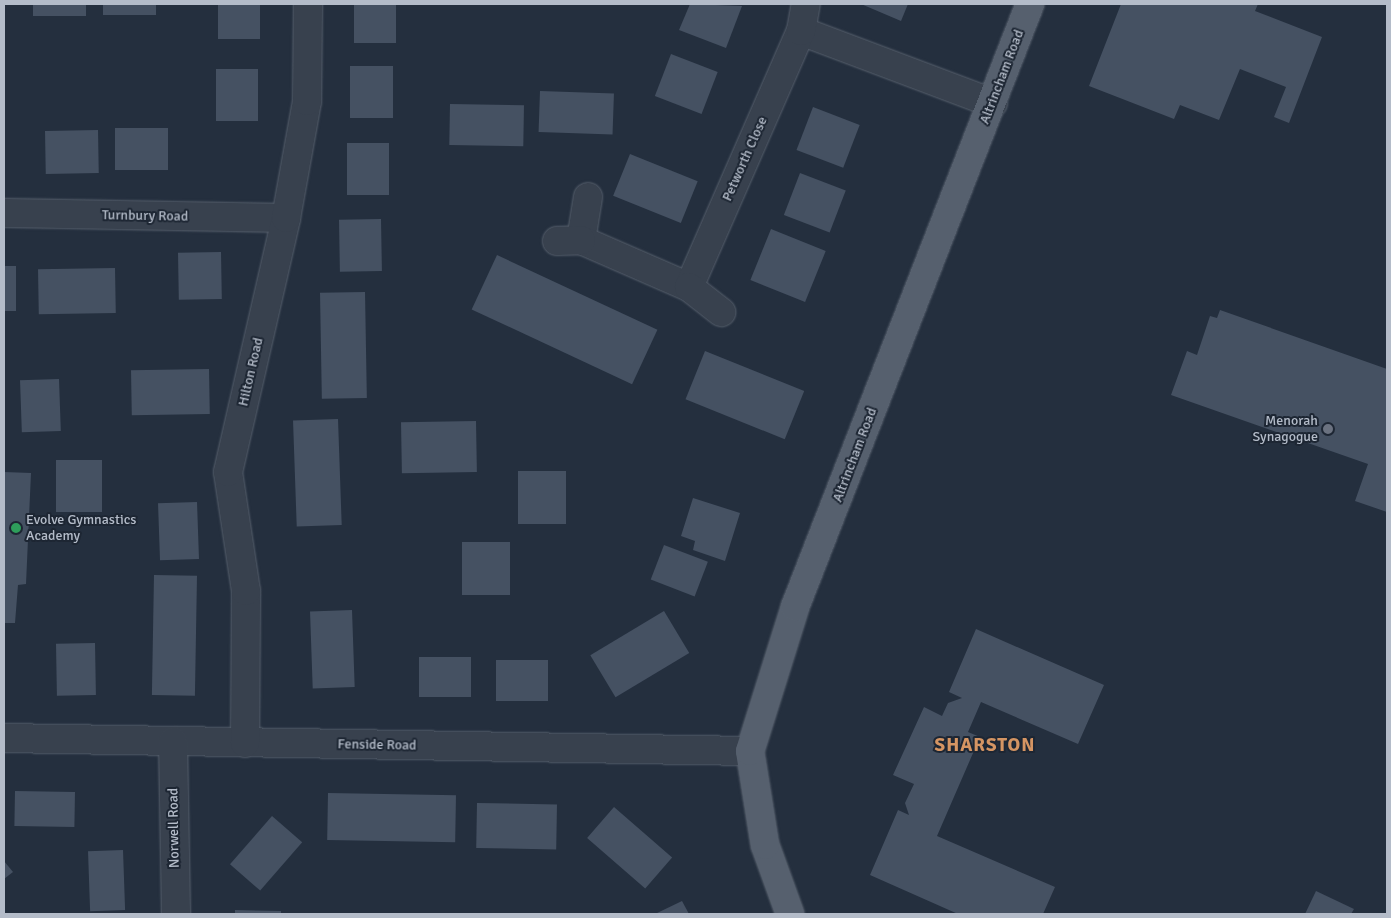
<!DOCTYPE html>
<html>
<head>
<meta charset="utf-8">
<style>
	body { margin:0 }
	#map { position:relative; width:1391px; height:918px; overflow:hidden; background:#242f3e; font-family:Signika,sans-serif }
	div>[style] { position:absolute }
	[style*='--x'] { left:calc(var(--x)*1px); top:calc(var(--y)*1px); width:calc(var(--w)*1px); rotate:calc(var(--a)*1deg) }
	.building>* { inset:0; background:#455162; transform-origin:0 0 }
	.roads { filter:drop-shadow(0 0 1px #565f6c) drop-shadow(0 0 1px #565f6c) }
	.minor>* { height:28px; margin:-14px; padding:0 14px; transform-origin:14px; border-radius:14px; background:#38414e }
	.major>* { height:28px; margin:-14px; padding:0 14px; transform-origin:14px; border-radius:14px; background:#56606e }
	.dots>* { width:14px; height:14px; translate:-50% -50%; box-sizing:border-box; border:2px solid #1d2633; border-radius:50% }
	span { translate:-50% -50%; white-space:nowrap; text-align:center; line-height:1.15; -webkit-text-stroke:4px #1d2633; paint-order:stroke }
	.street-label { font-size:14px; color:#b4bcc9 }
	.poi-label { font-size:14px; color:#b4bcc9 }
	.right { translate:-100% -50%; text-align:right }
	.left { translate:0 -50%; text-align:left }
	.district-label { font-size:19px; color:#d59563; font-weight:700; letter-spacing:1px }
	.frame { position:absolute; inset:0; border:5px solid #b4bcc9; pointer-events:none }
</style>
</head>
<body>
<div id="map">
	<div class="building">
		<i style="left:33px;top:4px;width:53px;height:12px"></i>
		<i style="left:103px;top:4px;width:53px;height:11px"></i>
		<i style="left:218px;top:4px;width:42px;height:35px"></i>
		<i style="left:354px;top:4px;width:42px;height:39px"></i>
		<i style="clip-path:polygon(690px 4px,742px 6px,726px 48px,679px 30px)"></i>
		<i style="clip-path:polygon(861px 4px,908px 4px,901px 21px)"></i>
		<i style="clip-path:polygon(1121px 4px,1258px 4px,1255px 11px,1322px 37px,1289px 123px,1274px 117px,1286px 87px,1240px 69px,1219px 120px,1180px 105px,1174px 119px,1089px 86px)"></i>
		<i style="left:671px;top:54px;width:50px;height:45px;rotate:21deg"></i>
		<i style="left:350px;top:66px;width:43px;height:52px"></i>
		<i style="left:216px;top:69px;width:42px;height:52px"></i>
		<i style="left:540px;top:91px;width:74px;height:41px;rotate:2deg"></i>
		<i style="left:450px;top:104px;width:74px;height:41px;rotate:1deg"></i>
		<i style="left:813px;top:107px;width:50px;height:46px;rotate:21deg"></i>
		<i style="left:168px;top:128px;width:42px;height:53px;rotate:90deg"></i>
		<i style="left:98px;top:130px;width:43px;height:53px;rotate:89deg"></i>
		<i style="left:347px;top:143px;width:42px;height:52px"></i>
		<i style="left:630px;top:154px;width:73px;height:45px;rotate:22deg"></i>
		<i style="left:800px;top:173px;width:49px;height:45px;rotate:21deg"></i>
		<i style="left:381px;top:219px;width:52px;height:42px;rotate:89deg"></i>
		<i style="left:771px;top:229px;width:59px;height:55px;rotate:22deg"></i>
		<i style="left:221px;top:252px;width:47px;height:43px;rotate:89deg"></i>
		<i style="left:497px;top:255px;width:177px;height:60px;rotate:25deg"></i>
		<i style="left:4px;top:266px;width:12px;height:45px"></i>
		<i style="left:115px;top:268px;width:45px;height:77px;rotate:89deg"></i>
		<i style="left:365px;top:292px;width:106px;height:45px;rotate:89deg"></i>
		<i style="clip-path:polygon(1220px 310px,1387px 369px,1387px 512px,1355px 501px,1368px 464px,1171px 395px,1187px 351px,1197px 355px,1210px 316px,1217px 318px)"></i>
		<i style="left:705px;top:351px;width:107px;height:52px;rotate:22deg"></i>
		<i style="left:209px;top:369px;width:45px;height:78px;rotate:89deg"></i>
		<i style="left:59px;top:379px;width:52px;height:39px;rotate:88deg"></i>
		<i style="left:338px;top:419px;width:106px;height:45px;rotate:88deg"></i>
		<i style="left:476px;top:421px;width:51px;height:75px;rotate:89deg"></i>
		<i style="left:56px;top:460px;width:46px;height:52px"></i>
		<i style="left:518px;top:471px;width:48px;height:53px"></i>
		<i style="clip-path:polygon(4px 472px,31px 473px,26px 584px,18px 585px,15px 623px,4px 623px)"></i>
		<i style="clip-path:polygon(693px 498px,740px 513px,725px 561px,693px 550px,695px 541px,681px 536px)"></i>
		<i style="left:197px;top:502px;width:57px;height:39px;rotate:88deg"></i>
		<i style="left:462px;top:542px;width:48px;height:53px"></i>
		<i style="left:664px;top:545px;width:47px;height:37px;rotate:21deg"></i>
		<i style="left:154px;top:575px;width:43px;height:120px;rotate:1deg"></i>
		<i style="left:352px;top:610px;width:77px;height:42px;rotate:88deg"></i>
		<i style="left:664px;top:611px;width:49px;height:86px;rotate:59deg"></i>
		<i style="clip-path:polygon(976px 629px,1104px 685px,1078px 744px,981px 702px,968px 732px,980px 737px,937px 836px,1055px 887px,1043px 914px,958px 914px,870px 875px,898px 810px,909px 815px,905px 803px,914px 784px,893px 775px,924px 707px,942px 716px,948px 703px,962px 698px,949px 692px)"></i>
		<i style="left:95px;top:643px;width:52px;height:39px;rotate:89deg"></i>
		<i style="left:471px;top:657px;width:40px;height:52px;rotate:90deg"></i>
		<i style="left:548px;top:660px;width:41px;height:52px;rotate:90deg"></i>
		<i style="left:15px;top:791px;width:60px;height:35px;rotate:1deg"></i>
		<i style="left:328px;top:793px;width:128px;height:47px;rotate:1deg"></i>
		<i style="left:477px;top:803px;width:80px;height:45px;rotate:1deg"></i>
		<i style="left:614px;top:807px;width:77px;height:41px;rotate:41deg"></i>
		<i style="left:272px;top:816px;width:40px;height:64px;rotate:41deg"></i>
		<i style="left:123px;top:850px;width:60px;height:35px;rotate:88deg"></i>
		<i style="clip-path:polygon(4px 861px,13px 872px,4px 879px)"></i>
		<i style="clip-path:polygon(1316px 891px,1354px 909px,1351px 914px,1305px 914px)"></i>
		<i style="clip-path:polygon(682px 901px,689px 914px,655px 914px)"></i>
		<i style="clip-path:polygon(235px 910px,281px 911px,281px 914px,235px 914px)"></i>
	</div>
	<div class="roads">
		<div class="minor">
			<i style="--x:801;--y:31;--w:205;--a:20.6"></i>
			<i style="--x:588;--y:197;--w:44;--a:99.2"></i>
			<i style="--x:581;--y:240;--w:118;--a:23.5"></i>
			<i style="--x:689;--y:287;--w:279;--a:-66.4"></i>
			<i style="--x:801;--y:31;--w:27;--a:-80"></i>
			<i style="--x:4;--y:213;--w:282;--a:1"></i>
			<i style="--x:557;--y:241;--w:24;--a:-2"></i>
			<i style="--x:689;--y:287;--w:41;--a:38"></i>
			<i style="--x:4;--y:738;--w:746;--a:1"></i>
			<i style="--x:173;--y:741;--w:173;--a:89"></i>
			<i style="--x:245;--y:743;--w:152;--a:-89.6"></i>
			<i style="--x:246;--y:591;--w:120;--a:-98.6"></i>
			<i style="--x:228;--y:472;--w:261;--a:-77.1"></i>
			<i style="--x:286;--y:218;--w:119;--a:-79.8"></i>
			<i style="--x:307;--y:101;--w:97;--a:-89.4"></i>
		</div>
		<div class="major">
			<i style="--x:790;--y:914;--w:73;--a:-109.9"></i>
			<i style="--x:765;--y:845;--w:95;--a:-99.1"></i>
			<i style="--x:750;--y:751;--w:151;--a:-72.6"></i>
			<i style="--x:795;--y:607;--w:647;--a:-68.71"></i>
		</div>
	</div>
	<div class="dots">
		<i style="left:1328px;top:429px;background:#6b7280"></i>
		<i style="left:16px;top:528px;background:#2e9e5b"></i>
	</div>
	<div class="street-label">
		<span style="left:1002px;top:77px;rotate:-69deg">Altrincham Road</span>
		<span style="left:745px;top:159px;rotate:-66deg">Petworth Close</span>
		<span style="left:145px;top:216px;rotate:1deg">Turnbury Road</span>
		<span style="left:251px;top:372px;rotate:-77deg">Hilton Road</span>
		<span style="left:855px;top:455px;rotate:-69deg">Altrincham Road</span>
		<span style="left:377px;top:745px;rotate:1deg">Fenside Road</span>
		<span style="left:174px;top:828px;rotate:-91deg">Norwell Road</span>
	</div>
	<div class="poi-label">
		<span class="right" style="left:1318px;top:429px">Menorah<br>Synagogue</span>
		<span class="left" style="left:26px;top:528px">Evolve Gymnastics<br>Academy</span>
	</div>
	<div class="district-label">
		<span style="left:985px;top:746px">SHARSTON</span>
	</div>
	<div class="frame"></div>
</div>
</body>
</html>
